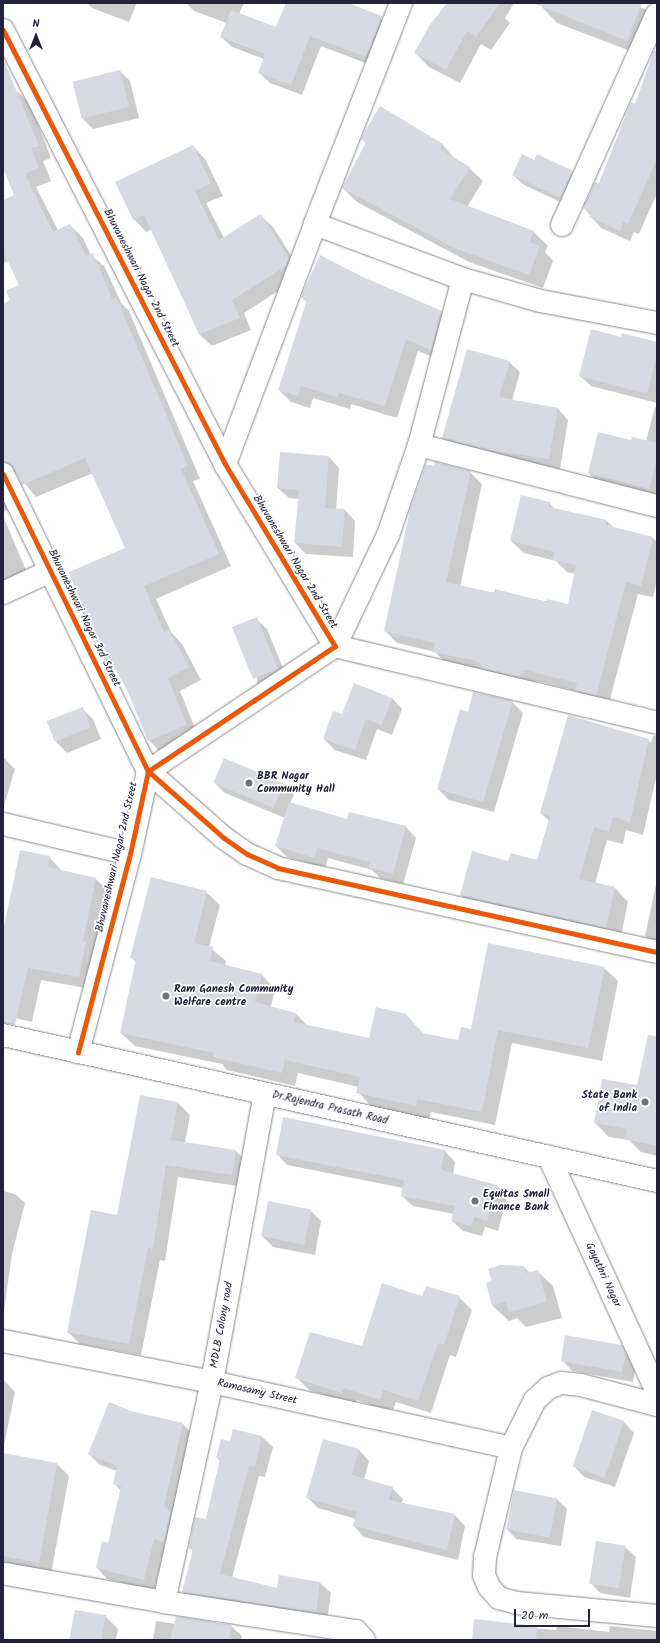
<!DOCTYPE html>
<html>
<head>
<meta charset="utf-8">
<style>
	body { margin:0 }
	#map { position:relative; width:660px; height:1643px; overflow:hidden; background:#fff; font-family:Kalam,sans-serif }
	div>[style] { position:absolute }
	[style*='--x'] { left:calc(var(--x)*1px); top:calc(var(--y)*1px); width:calc(var(--w)*1px); rotate:calc(var(--a)*1deg) }
	.shadow>* { inset:0; background:#0003 }
	.building>* { inset:0; background:#d8dae3; transform-origin:0 0 }
	.roads { filter:drop-shadow(0 0 1px #8a8a8f) drop-shadow(0 0 1px #8a8a8f) }
	.street>* { height:22px; margin:-11px; padding:0 11px; transform-origin:11px; border-radius:11px; background:#fff }
	.secondary>* { height:22px; margin:-11px; padding:0 11px; transform-origin:11px; border-radius:11px; background:#fff }
	.cycleway>* { height:5px; margin:-2.5px; padding:0 2.5px; transform-origin:2.5px; border-radius:2.5px; background:#e8590c }
	.dots>* { width:11px; height:11px; translate:-50% -50%; box-sizing:border-box; border:2px solid #fff; border-radius:50% }
	span { translate:-50% -50%; white-space:nowrap; text-align:center; line-height:1.15; -webkit-text-stroke:3.5px #fff; paint-order:stroke }
	.street-label { font-size:11px; color:#22223b }
	.poi-label { font-size:11px; color:#22223b; font-weight:700 }
	.left { translate:0 -50%; text-align:left }
	.right { translate:-100% -50%; text-align:right }
	.frame { position:absolute; inset:0; border:4px solid #22223b; pointer-events:none }
	.north { position:absolute; left:16px; top:16px; width:40px; height:40px; -webkit-text-stroke:3px #fff; paint-order:stroke; rotate:0deg; font-size:11px; font-weight:700; line-height:16px; text-align:center; color:#22223b }
	.north::after { content:''; display:block; margin:auto; width:14px; height:18px; background:#22223b; clip-path:polygon(50% 0,100% 100%,50% 72%,0 100%) }
	.scale { position:absolute; left:514px; top:1609px; width:76px; height:18px; box-sizing:border-box; border:2px solid #22223b; border-top:0; padding-left:5px; font-size:12px; line-height:14px; white-space:nowrap; color:#22223b; -webkit-text-stroke:3px #fff; paint-order:stroke }
</style>
</head>
<body>
<div id="map">
	<div class="shadow">
		<i style="clip-path:polygon(87px 3px,137px 3px,129px 22px,92px 8px)"></i>
		<i style="clip-path:polygon(186px 3px,244px 3px,239px 14px,277px 28px,287px 3px,345px 3px,377px 15px,388px 26px,373px 66px,321px 46px,302px 95px,270px 83px,259px 72px,264px 59px,232px 47px,221px 37px,227px 23px,194px 11px)"></i>
		<i style="clip-path:polygon(447px 3px,514px 3px,505px 18px,510px 23px,491px 50px,481px 44px,460px 83px,429px 67px,415px 53px)"></i>
		<i style="clip-path:polygon(543px 3px,629px 3px,645px 9px,657px 21px,646px 57px,557px 23px,542px 7px)"></i>
		<i style="clip-path:polygon(657px 51px,657px 193px,639px 234px,634px 232px,630px 241px,601px 228px,584px 208px,599px 184px,636px 105px)"></i>
		<i style="clip-path:polygon(120px 71px,130px 81px,139px 118px,93px 129px,83px 119px)"></i>
		<i style="clip-path:polygon(17px 91px,30px 104px,51px 158px,43px 161px,51px 181px,36px 187px,58px 230px,70px 225px,83px 238px,91px 255px,105px 267px,121px 303px,129px 311px,200px 479px,193px 481px,231px 566px,156px 599px,171px 632px,182px 644px,201px 680px,180px 691px,199px 738px,161px 753px,149px 740px,126px 548px,93px 473px,36px 497px,17px 474px,5px 480px,12px 508px,3px 512px,3px 305px,12px 301px,21px 286px,9px 261px,3px 263px,3px 201px,15px 195px,3px 166px,3px 97px)"></i>
		<i style="clip-path:polygon(362px 139px,442px 144px,456px 160px,469px 168px,483px 181px,467px 207px,534px 232px,548px 246px,545px 252px,553px 261px,543px 288px,469px 262px,357px 202px,343px 188px,366px 143px)"></i>
		<i style="clip-path:polygon(193px 146px,205px 159px,223px 196px,206px 203px,224px 238px,260px 215px,273px 227px,301px 271px,298px 278px,244px 313px,251px 330px,212px 346px,199px 334px,152px 229px,146px 232px,134px 219px)"></i>
		<i style="clip-path:polygon(572px 172px,583px 182px,571px 207px,524px 185px,513px 175px)"></i>
		<i style="clip-path:polygon(362px 278px,441px 312px,453px 324px,443px 361px,418px 351px,397px 418px,351px 404px,350px 409px,313px 398px,310px 408px,291px 402px,279px 390px,307px 302px,302px 297px)"></i>
		<i style="clip-path:polygon(622px 338px,657px 343px,657px 403px,591px 386px,580px 376px)"></i>
		<i style="clip-path:polygon(509px 362px,520px 372px,512px 401px,558px 409px,568px 420px,560px 469px,454px 448px,443px 438px)"></i>
		<i style="clip-path:polygon(655px 407px,657px 407px,657px 498px,599px 484px,589px 473px,631px 441px,646px 441px)"></i>
		<i style="clip-path:polygon(329px 457px,339px 468px,336px 510px,345px 510px,355px 521px,353px 557px,306px 554px,295px 543px,299px 499px,289px 498px,278px 488px)"></i>
		<i style="clip-path:polygon(470px 472px,482px 484px,460px 587px,569px 605px,575px 574px,567px 572px,556px 561px,524px 553px,511px 541px,549px 503px,556px 510px,607px 521px,614px 528px,653px 538px,657px 542px,657px 581px,653px 597px,638px 594px,608px 707px,588px 702px,577px 691px,537px 681px,532px 689px,447px 664px,435px 652px,397px 643px,385px 631px)"></i>
		<i style="clip-path:polygon(3px 516px,31px 582px,3px 594px)"></i>
		<i style="clip-path:polygon(256px 619px,267px 629px,288px 680px,267px 694px,257px 683px)"></i>
		<i style="clip-path:polygon(392px 698px,402px 709px,392px 735px,377px 729px,366px 760px,335px 750px,324px 739px,343px 715px)"></i>
		<i style="clip-path:polygon(512px 702px,523px 713px,494px 812px,449px 800px,438px 789px,469px 713px)"></i>
		<i style="clip-path:polygon(82px 709px,93px 719px,101px 739px,67px 753px,56px 742px)"></i>
		<i style="clip-path:polygon(653px 736px,657px 736px,657px 774px,643px 835px,626px 830px,623px 844px,607px 840px,595px 884px,615px 888px,628px 902px,620px 941px,474px 908px,461px 895px,509px 862px,538px 862px,549px 821px,541px 813px,648px 740px,651px 743px)"></i>
		<i style="clip-path:polygon(3px 757px,15px 769px,3px 809px)"></i>
		<i style="clip-path:polygon(215px 783px,283px 784px,294px 795px,290px 803px,348px 820px,406px 827px,416px 838px,403px 884px,380px 878px,372px 870px,328px 858px,325px 868px,287px 857px,276px 846px,285px 818px,225px 793px)"></i>
		<i style="clip-path:polygon(49px 857px,62px 871px,95px 878px,108px 891px,96px 952px,92px 989px,41px 980px,32px 1022px,3px 1015px,3px 924px,5px 925px)"></i>
		<i style="clip-path:polygon(657px 880px,657px 948px,645px 936px)"></i>
		<i style="clip-path:polygon(206px 892px,220px 905px,209px 947px,226px 961px,225px 966px,262px 975px,275px 989px,271px 1007px,296px 1014px,308px 1026px,370px 1040px,405px 1015px,424px 1034px,459px 1041px,472px 1030px,604px 968px,618px 981px,602px 1061px,512px 1043px,495px 1125px,431px 1112px,429px 1119px,371px 1106px,358px 1092px,359px 1087px,298px 1073px,295px 1086px,227px 1070px,222px 1064px,135px 1046px,121px 1033px,136px 962px,131px 957px)"></i>
		<i style="clip-path:polygon(657px 1067px,657px 1156px,641px 1152px,629px 1140px,609px 1137px,595px 1123px)"></i>
		<i style="clip-path:polygon(141px 1096px,178px 1103px,190px 1115px,185px 1143px,236px 1151px,248px 1164px,244px 1187px,178px 1177px,165px 1261px,160px 1260px,141px 1355px,80px 1344px,68px 1332px,118px 1216px)"></i>
		<i style="clip-path:polygon(445px 1151px,455px 1162px,453px 1174px,497px 1186px,507px 1197px,498px 1231px,485px 1227px,482px 1236px,463px 1231px,452px 1221px,454px 1214px,413px 1206px,402px 1196px,403px 1188px,287px 1165px,277px 1154px)"></i>
		<i style="clip-path:polygon(3px 1191px,15px 1194px,25px 1203px,12px 1254px,4px 1311px)"></i>
		<i style="clip-path:polygon(310px 1210px,321px 1221px,315px 1255px,273px 1247px,263px 1237px)"></i>
		<i style="clip-path:polygon(524px 1267px,530px 1273px,537px 1271px,553px 1286px,562px 1318px,526px 1327px,517px 1318px,509px 1321px,493px 1306px,487px 1284px)"></i>
		<i style="clip-path:polygon(459px 1297px,472px 1310px,456px 1357px,450px 1355px,431px 1413px,396px 1402px,392px 1412px,357px 1400px,355px 1405px,309px 1390px,297px 1378px)"></i>
		<i style="clip-path:polygon(621px 1346px,636px 1365px,633px 1382px,572px 1371px,562px 1360px)"></i>
		<i style="clip-path:polygon(3px 1379px,15px 1392px,3px 1450px)"></i>
		<i style="clip-path:polygon(131px 1412px,183px 1424px,193px 1435px,154px 1590px,107px 1579px,97px 1568px,103px 1543px,109px 1544px,121px 1491px,114px 1483px,117px 1471px,100px 1465px,89px 1454px)"></i>
		<i style="clip-path:polygon(624px 1422px,634px 1433px,615px 1487px,584px 1477px,574px 1466px)"></i>
		<i style="clip-path:polygon(233px 1430px,262px 1437px,273px 1447px,265px 1477px,259px 1476px,232px 1578px,277px 1590px,279px 1576px,320px 1583px,331px 1593px,327px 1622px,194px 1602px,183px 1592px,193px 1551px,190px 1548px,206px 1520px,220px 1461px,217px 1458px,230px 1442px)"></i>
		<i style="clip-path:polygon(323px 1440px,359px 1450px,369px 1461px,364px 1480px,392px 1488px,403px 1499px,401px 1503px,455px 1515px,465px 1526px,458px 1560px,364px 1537px,354px 1526px,356px 1519px,318px 1508px,307px 1497px)"></i>
		<i style="clip-path:polygon(3px 1454px,57px 1464px,69px 1476px,51px 1574px,3px 1565px)"></i>
		<i style="clip-path:polygon(556px 1498px,567px 1509px,561px 1546px,516px 1539px,506px 1528px)"></i>
		<i style="clip-path:polygon(625px 1547px,636px 1557px,630px 1598px,600px 1593px,590px 1582px)"></i>
		<i style="clip-path:polygon(105px 1616px,118px 1629px,116px 1640px,70px 1640px)"></i>
		<i style="clip-path:polygon(177px 1618px,231px 1626px,242px 1636px,241px 1640px,153px 1640px,156px 1621px,175px 1624px)"></i>
		<i style="clip-path:polygon(503px 1626px,556px 1630px,557px 1626px,609px 1632px,610px 1626px,657px 1631px,657px 1640px,473px 1640px)"></i>
	</div>
	<div class="building">
		<i style="clip-path:polygon(286px 3px,348px 3px,382px 16px,366px 57px,310px 36px,291px 85px,258px 73px,265px 54px,220px 37px,231px 10px,276px 27px)"></i>
		<i style="clip-path:polygon(447px 3px,500px 3px,476px 37px,467px 31px,446px 70px,414px 53px,429px 26px)"></i>
		<i style="clip-path:polygon(533px 3px,642px 3px,627px 41px)"></i>
		<i style="clip-path:polygon(654px 51px,657px 51px,657px 159px,628px 224px,623px 222px,620px 231px,589px 217px,592px 212px,583px 208px,595px 182px,599px 183px,631px 102px,635px 104px)"></i>
		<i style="clip-path:polygon(3px 58px,39px 146px,31px 148px,39px 168px,25px 174px,53px 232px,70px 224px,86px 256px,93px 253px,112px 299px,116px 297px,188px 466px,181px 469px,219px 554px,144px 586px,164px 632px,169px 630px,189px 667px,168px 678px,187px 725px,148px 741px,128px 692px,86px 616px,69px 572px,125px 548px,85px 458px,22px 485px,14px 468px,3px 462px,3px 304px,10px 300px,6px 291px,19px 285px,3px 251px,3px 200px,14px 195px,3px 168px)"></i>
		<i style="left:120px;top:70px;width:38px;height:49px;rotate:76deg"></i>
		<i style="clip-path:polygon(380px 106px,443px 144px,440px 149px,470px 167px,450px 199px,534px 231px,530px 242px,540px 246px,529px 275px,454px 248px,342px 188px,366px 142px,361px 140px,365px 131px)"></i>
		<i style="clip-path:polygon(193px 145px,211px 183px,195px 191px,219px 240px,261px 214px,289px 258px,286px 266px,232px 300px,240px 318px,199px 334px,144px 215px,133px 220px,115px 182px)"></i>
		<i style="clip-path:polygon(522px 154px,534px 160px,537px 154px,573px 171px,561px 198px,512px 175px)"></i>
		<i style="clip-path:polygon(320px 255px,363px 277px,442px 311px,431px 350px,406px 339px,385px 406px,339px 393px,337px 397px,301px 386px,298px 396px,278px 390px,307px 300px,301px 297px)"></i>
		<i style="clip-path:polygon(591px 329px,621px 337px,622px 333px,657px 342px,657px 355px,647px 394px,579px 376px)"></i>
		<i style="clip-path:polygon(467px 349px,510px 361px,499px 397px,558px 408px,549px 459px,483px 449px,442px 438px)"></i>
		<i style="clip-path:polygon(598px 432px,631px 440px,632px 437px,657px 443px,657px 458px,649px 489px,588px 473px)"></i>
		<i style="clip-path:polygon(280px 452px,329px 456px,325px 508px,345px 509px,342px 547px,294px 543px,299px 490px,277px 488px)"></i>
		<i style="clip-path:polygon(435px 462px,471px 471px,446px 582px,494px 593px,495px 589px,547px 602px,547px 599px,568px 604px,576px 565px,553px 560px,555px 552px,510px 541px,521px 495px,550px 502px,549px 507px,607px 520px,606px 525px,653px 537px,641px 586px,626px 582px,596px 696px,575px 690px,577px 683px,525px 670px,519px 677px,480px 668px,481px 664px,476px 661px,433px 652px,435px 643px,384px 631px,410px 510px,426px 464px,434px 466px)"></i>
		<i style="left:257px;top:617px;width:56px;height:27px;rotate:68deg"></i>
		<i style="clip-path:polygon(354px 683px,392px 698px,382px 725px,366px 719px,355px 750px,323px 739px,333px 711px,342px 714px)"></i>
		<i style="clip-path:polygon(473px 692px,513px 701px,483px 802px,437px 789px,460px 709px,468px 712px)"></i>
		<i style="left:83px;top:707px;width:22px;height:39px;rotate:69deg"></i>
		<i style="clip-path:polygon(568px 715px,649px 739px,630px 822px,613px 817px,609px 832px,594px 827px,579px 879px,615px 887px,606px 928px,460px 895px,472px 851px,508px 861px,511px 853px,537px 860px,550px 816px,540px 813px)"></i>
		<i style="left:224px;top:758px;width:65px;height:27px;rotate:23deg"></i>
		<i style="clip-path:polygon(289px 802px,347px 819px,349px 812px,406px 826px,393px 874px,368px 867px,370px 862px,317px 848px,315px 858px,275px 846px)"></i>
		<i style="clip-path:polygon(20px 850px,50px 856px,48px 867px,96px 878px,83px 941px,86px 941px,79px 977px,28px 968px,15px 1025px,3px 1023px,3px 931px)"></i>
		<i style="clip-path:polygon(151px 877px,207px 891px,194px 943px,213px 947px,210px 961px,262px 974px,255px 1002px,296px 1013px,294px 1022px,369px 1038px,376px 1007px,406px 1014px,422px 1033px,458px 1040px,461px 1027px,471px 1029px,488px 943px,605px 967px,588px 1048px,498px 1030px,482px 1112px,417px 1099px,416px 1106px,356px 1093px,360px 1077px,285px 1060px,282px 1073px,213px 1057px,214px 1053px,120px 1033px,136px 959px,130px 958px)"></i>
		<i style="clip-path:polygon(648px 1035px,657px 1036px,657px 1146px,625px 1139px,627px 1129px,594px 1123px,602px 1079px,637px 1085px)"></i>
		<i style="clip-path:polygon(140px 1095px,178px 1102px,171px 1140px,236px 1150px,232px 1175px,166px 1165px,153px 1249px,148px 1248px,129px 1344px,67px 1332px,91px 1210px,117px 1215px)"></i>
		<i style="clip-path:polygon(283px 1117px,445px 1150px,441px 1170px,497px 1185px,487px 1221px,474px 1217px,471px 1226px,451px 1221px,455px 1206px,401px 1196px,404px 1180px,276px 1155px)"></i>
		<i style="left:268px;top:1201px;width:44px;height:36px;rotate:11deg"></i>
		<i style="clip-path:polygon(500px 1265px,524px 1266px,526px 1273px,538px 1270px,547px 1302px,509px 1312px,506px 1302px,492px 1306px,486px 1283px,492px 1281px,488px 1269px)"></i>
		<i style="clip-path:polygon(382px 1283px,422px 1296px,426px 1286px,460px 1296px,444px 1345px,438px 1343px,418px 1401px,383px 1390px,380px 1400px,344px 1388px,342px 1393px,295px 1378px,310px 1332px,362px 1346px)"></i>
		<i style="clip-path:polygon(565px 1335px,622px 1345px,626px 1354px,622px 1372px,561px 1361px)"></i>
		<i style="clip-path:polygon(109px 1402px,131px 1411px,183px 1423px,164px 1506px,171px 1511px,164px 1542px,154px 1539px,144px 1580px,96px 1568px,102px 1541px,108px 1543px,121px 1486px,113px 1484px,117px 1466px,88px 1454px)"></i>
		<i style="left:592px;top:1410px;width:34px;height:60px;rotate:19deg"></i>
		<i style="clip-path:polygon(233px 1429px,262px 1436px,255px 1467px,249px 1466px,220px 1574px,277px 1588px,279px 1575px,320px 1582px,316px 1612px,182px 1592px,193px 1549px,189px 1548px,195px 1517px,206px 1519px,220px 1459px,216px 1458px,221px 1439px,230px 1441px)"></i>
		<i style="clip-path:polygon(323px 1439px,359px 1449px,352px 1475px,393px 1487px,389px 1500px,455px 1514px,447px 1550px,353px 1526px,357px 1512px,306px 1498px)"></i>
		<i style="clip-path:polygon(3px 1453px,57px 1463px,39px 1563px,3px 1556px)"></i>
		<i style="left:514px;top:1490px;width:44px;height:40px;rotate:11deg"></i>
		<i style="left:596px;top:1541px;width:30px;height:43px;rotate:9deg"></i>
		<i style="clip-path:polygon(75px 1610px,106px 1615px,101px 1640px,69px 1640px)"></i>
		<i style="clip-path:polygon(176px 1616px,231px 1625px,229px 1640px,170px 1640px)"></i>
		<i style="clip-path:polygon(474px 1619px,537px 1626px,536px 1640px,472px 1640px)"></i>
	</div>
	<div class="roads">
		<div class="street">
			<i style="--x:401;--y:3;--w:237;--a:111.3"></i>
			<i style="--x:315;--y:224;--w:158;--a:20.4"></i>
			<i style="--x:463;--y:279;--w:81;--a:15.8"></i>
			<i style="--x:541;--y:301;--w:118;--a:10.7"></i>
			<i style="--x:3;--y:30;--w:487;--a:62.9"></i>
			<i style="--x:225;--y:464;--w:213;--a:58.9"></i>
			<i style="--x:335;--y:646;--w:225;--a:146.2"></i>
			<i style="--x:148;--y:771;--w:85;--a:102.2"></i>
			<i style="--x:130;--y:854;--w:205;--a:104.7"></i>
			<i style="--x:562;--y:225;--w:231;--a:-65.8"></i>
			<i style="--x:463;--y:279;--w:172;--a:104.8"></i>
			<i style="--x:419;--y:445;--w:95;--a:109"></i>
			<i style="--x:388;--y:535;--w:123;--a:115.5"></i>
			<i style="--x:335;--y:646;--w:331;--a:13.4"></i>
			<i style="--x:419;--y:445;--w:246;--a:14.4"></i>
			<i style="--x:225;--y:464;--w:256;--a:-69.4"></i>
			<i style="--x:3;--y:474;--w:331;--a:64"></i>
			<i style="--x:148;--y:771;--w:101;--a:41.4"></i>
			<i style="--x:224;--y:838;--w:28;--a:35"></i>
			<i style="--x:247;--y:854;--w:34;--a:24"></i>
			<i style="--x:278;--y:868;--w:388;--a:12.5"></i>
			<i style="--x:3;--y:593;--w:52;--a:-25.1"></i>
			<i style="--x:3;--y:824;--w:130;--a:13.3"></i>
			<i style="--x:549;--y:1157;--w:259;--a:65.3"></i>
			<i style="--x:3;--y:1341;--w:213;--a:11.1"></i>
			<i style="--x:212;--y:1382;--w:306;--a:12.4"></i>
			<i style="--x:657;--y:1405;--w:79;--a:-165.3"></i>
			<i style="--x:581;--y:1385;--w:20;--a:-174"></i>
			<i style="--x:561;--y:1383;--w:14;--a:159"></i>
			<i style="--x:548;--y:1388;--w:18;--a:137"></i>
			<i style="--x:535;--y:1400;--w:54;--a:116.6"></i>
			<i style="--x:511;--y:1448;--w:112;--a:103.4"></i>
			<i style="--x:485;--y:1557;--w:18;--a:93"></i>
			<i style="--x:484;--y:1575;--w:13;--a:67"></i>
			<i style="--x:489;--y:1587;--w:15;--a:48"></i>
			<i style="--x:499;--y:1598;--w:19;--a:16"></i>
			<i style="--x:517;--y:1603;--w:141;--a:5.3"></i>
			<i style="--x:6;--y:1574;--w:160;--a:10"></i>
			<i style="--x:164;--y:1602;--w:194;--a:8.6"></i>
			<i style="--x:356;--y:1631;--w:12;--a:48"></i>
			<i style="--x:164;--y:1602;--w:225;--a:-77.7"></i>
			<i style="--x:212;--y:1382;--w:293;--a:-79.6"></i>
		</div>
		<div class="secondary">
			<i style="--x:3;--y:1035;--w:670;--a:12.58"></i>
		</div>
	</div>
	<div class="cycleway">
		<i style="--x:3;--y:30;--w:487;--a:62.9"></i>
		<i style="--x:225;--y:464;--w:213;--a:58.9"></i>
		<i style="--x:335;--y:646;--w:225;--a:146.2"></i>
		<i style="--x:148;--y:771;--w:85;--a:102.2"></i>
		<i style="--x:130;--y:854;--w:205;--a:104.7"></i>
		<i style="--x:3;--y:474;--w:331;--a:64"></i>
		<i style="--x:148;--y:771;--w:101;--a:41.4"></i>
		<i style="--x:224;--y:838;--w:28;--a:35"></i>
		<i style="--x:247;--y:854;--w:34;--a:24"></i>
		<i style="--x:278;--y:868;--w:388;--a:12.5"></i>
	</div>
	<div class="dots">
		<i style="left:249px;top:783px;background:#6f6f80"></i>
		<i style="left:166px;top:996px;background:#6f6f80"></i>
		<i style="left:645px;top:1102px;background:#6f6f80"></i>
		<i style="left:475px;top:1201px;background:#6f6f80"></i>
	</div>
	<div class="street-label">
		<span style="left:141px;top:278px;rotate:63deg">Bhuvaneshwari Nagar 2nd Street</span>
		<span style="left:295px;top:562px;rotate:59deg">Bhuvaneshwari Nagar 2nd Street</span>
		<span style="left:84px;top:618px;rotate:64deg">Bhuvaneshwari Nagar 3rd Street</span>
		<span style="left:117px;top:857px;rotate:-77deg">Bhuvaneshwari Nagar 2nd Street</span>
		<span style="left:330px;top:1108px;rotate:13deg">Dr.Rajendra Prasath Road</span>
		<span style="left:603px;top:1275px;rotate:65deg">Gayathri Nagar</span>
		<span style="left:222px;top:1325px;rotate:-80deg">MDLB Colony road</span>
		<span style="left:257px;top:1392px;rotate:13deg">Ramasamy Street</span>
	</div>
	<div class="poi-label">
		<span class="left" style="left:257px;top:783px">BBR Nagar<br>Community Hall</span>
		<span class="left" style="left:174px;top:996px">Ram Ganesh Community<br>Welfare centre</span>
		<span class="right" style="left:637px;top:1102px">State Bank<br>of India</span>
		<span class="left" style="left:483px;top:1201px">Equitas Small<br>Finance Bank</span>
	</div>
	<div class="frame"></div>
	<div class="north">N</div>
	<div class="scale">20 m</div>
</div>
</body>
</html>
